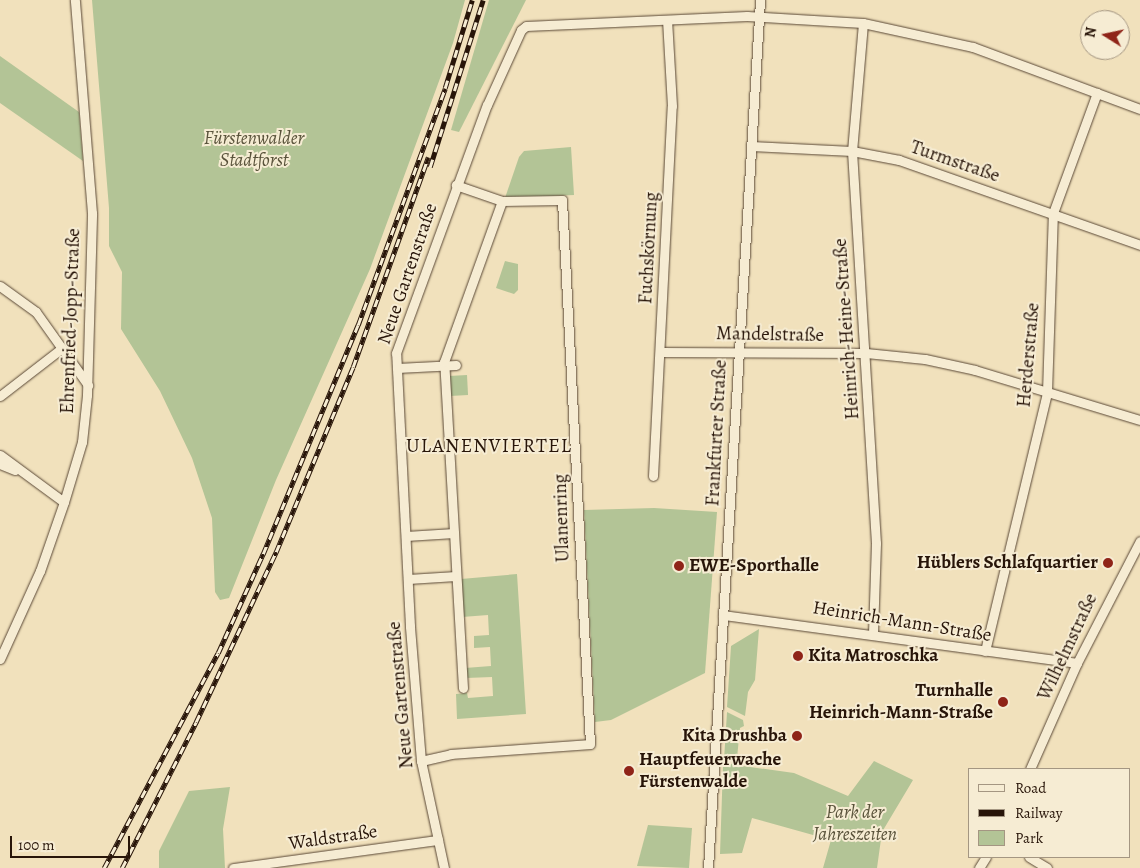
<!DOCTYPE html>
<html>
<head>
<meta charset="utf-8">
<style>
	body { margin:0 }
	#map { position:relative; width:1140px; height:868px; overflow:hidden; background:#f1e1bc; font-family:Alegreya,serif }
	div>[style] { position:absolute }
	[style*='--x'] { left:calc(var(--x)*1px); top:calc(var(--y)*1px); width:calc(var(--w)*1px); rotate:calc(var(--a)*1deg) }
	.green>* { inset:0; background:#b3c496; transform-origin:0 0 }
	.roads { filter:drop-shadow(0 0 1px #5a4836) drop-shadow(0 0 1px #5a4836) }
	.minor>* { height:9px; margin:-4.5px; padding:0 4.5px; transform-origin:4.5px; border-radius:4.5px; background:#f6ecd3 }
	.rail>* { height:4.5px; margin-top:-2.25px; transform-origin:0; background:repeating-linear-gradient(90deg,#f6ecd3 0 8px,#281509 0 16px); box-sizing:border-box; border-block:1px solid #281509 }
	.dots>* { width:14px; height:14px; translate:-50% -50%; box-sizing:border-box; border:2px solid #f6ecd3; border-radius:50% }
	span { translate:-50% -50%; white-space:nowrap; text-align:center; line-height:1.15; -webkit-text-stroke:4px #f6ecd3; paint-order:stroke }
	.park-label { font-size:19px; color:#59523a; font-style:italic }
	.street-label { font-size:19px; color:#281509 }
	.poi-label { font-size:19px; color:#281509; font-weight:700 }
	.right { translate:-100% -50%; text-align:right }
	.left { translate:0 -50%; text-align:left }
	.neighbourhood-label { font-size:20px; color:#281509; letter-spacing:1px }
	.legend { position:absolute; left:968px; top:768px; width:162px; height:90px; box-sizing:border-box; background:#f6ecd3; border:1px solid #a49682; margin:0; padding:6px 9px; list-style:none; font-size:15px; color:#281509 }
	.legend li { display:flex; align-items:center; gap:10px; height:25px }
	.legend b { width:25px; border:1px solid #a49682 }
	.north { position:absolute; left:1080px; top:10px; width:50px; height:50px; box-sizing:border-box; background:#f6ecd3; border:1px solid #a49682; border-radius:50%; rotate:280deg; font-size:14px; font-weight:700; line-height:20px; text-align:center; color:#281509 }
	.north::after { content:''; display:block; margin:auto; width:18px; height:22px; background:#8f2418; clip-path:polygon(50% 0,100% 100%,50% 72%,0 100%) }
	.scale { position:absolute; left:10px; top:836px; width:120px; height:22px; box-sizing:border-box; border:2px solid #281509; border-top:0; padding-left:6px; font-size:15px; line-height:18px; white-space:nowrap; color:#281509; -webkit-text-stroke:4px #f6ecd3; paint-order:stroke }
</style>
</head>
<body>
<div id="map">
	<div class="green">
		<i style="clip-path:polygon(92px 0,465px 0,453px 43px,370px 269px,276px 480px,229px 598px,220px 600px,215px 592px,212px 518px,192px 458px,160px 391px,121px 329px,122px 272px,109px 246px,109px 208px)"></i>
		<i style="clip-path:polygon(489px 0,526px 0,459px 132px,451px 130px)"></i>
		<i style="clip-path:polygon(0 56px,79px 112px,83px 161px,0 103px)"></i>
		<i style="clip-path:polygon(571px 147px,574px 195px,505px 198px,519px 157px,524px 151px)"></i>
		<i style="clip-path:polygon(505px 261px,518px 264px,518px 290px,514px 294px,496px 288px)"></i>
		<i style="left:467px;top:375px;width:20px;height:18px;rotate:87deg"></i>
		<i style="clip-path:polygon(654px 508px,717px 512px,705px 673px,611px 720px,595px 722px,584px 510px)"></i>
		<i style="clip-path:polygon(517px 574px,526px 714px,457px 719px,456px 694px,467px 693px,468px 698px,493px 696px,492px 677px,466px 678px,465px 668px,491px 666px,490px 647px,474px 648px,474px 636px,489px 635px,488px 615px,462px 617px,461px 579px)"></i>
		<i style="clip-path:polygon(759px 629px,755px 680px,748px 692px,745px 716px,727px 707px,731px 646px)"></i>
		<i style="clip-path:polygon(727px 712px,743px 720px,744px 726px,740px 728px,737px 758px,724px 760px)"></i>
		<i style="clip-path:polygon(874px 761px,913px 780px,882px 832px,877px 868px,823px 868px,831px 840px,752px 818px,742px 853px,720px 854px,723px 765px,743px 762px,743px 766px,794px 773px,848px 796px)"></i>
		<i style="clip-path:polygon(230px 787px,223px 829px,225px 868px,159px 868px,159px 851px,189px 791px)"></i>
		<i style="clip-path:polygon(648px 825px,692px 828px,689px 868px,637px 866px)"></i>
	</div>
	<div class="roads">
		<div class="minor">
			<i style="--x:863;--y:23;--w:128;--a:94.9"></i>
			<i style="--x:852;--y:151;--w:393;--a:86.5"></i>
			<i style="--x:876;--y:543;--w:91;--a:91.9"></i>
			<i style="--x:751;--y:146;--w:101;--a:2.8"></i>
			<i style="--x:852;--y:151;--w:48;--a:10.8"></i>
			<i style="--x:899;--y:160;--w:256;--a:19.4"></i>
			<i style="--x:0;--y:286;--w:44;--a:35.8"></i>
			<i style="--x:36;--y:312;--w:90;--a:54.5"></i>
			<i style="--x:660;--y:352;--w:206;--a:0.3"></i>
			<i style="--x:866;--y:353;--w:59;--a:5.8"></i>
			<i style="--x:925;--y:359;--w:51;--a:12.4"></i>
			<i style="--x:975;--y:370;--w:172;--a:16.9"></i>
			<i style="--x:397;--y:368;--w:59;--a:-2.9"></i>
			<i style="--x:0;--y:396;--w:78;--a:-37.7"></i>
			<i style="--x:0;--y:455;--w:79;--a:36.3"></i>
			<i style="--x:0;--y:464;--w:16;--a:22"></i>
			<i style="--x:653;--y:476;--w:370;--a:-87.1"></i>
			<i style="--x:672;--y:106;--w:86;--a:-93.3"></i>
			<i style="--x:406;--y:536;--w:48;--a:-3.6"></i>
			<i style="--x:408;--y:579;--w:48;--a:-3.6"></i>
			<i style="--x:723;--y:615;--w:357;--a:7.7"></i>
			<i style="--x:985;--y:651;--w:266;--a:-76.5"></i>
			<i style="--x:1047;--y:392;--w:179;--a:-88.1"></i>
			<i style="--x:1053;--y:213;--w:128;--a:-69.9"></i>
			<i style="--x:0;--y:659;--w:97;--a:-65.6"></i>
			<i style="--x:40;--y:571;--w:73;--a:-70.8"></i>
			<i style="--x:64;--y:502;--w:63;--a:-73.3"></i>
			<i style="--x:82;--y:442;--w:47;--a:-83.9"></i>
			<i style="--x:87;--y:395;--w:182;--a:-88.4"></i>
			<i style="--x:92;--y:213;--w:214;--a:-94.6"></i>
			<i style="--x:463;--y:688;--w:327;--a:-93.3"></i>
			<i style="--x:444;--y:362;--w:171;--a:-70.2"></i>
			<i style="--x:421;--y:761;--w:31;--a:-13"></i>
			<i style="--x:451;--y:754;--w:139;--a:-4.1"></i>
			<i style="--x:590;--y:744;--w:545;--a:-92.95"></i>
			<i style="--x:562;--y:200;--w:60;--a:179"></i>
			<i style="--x:502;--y:201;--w:49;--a:-160.8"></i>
			<i style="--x:1030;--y:769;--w:116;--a:-66.1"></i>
			<i style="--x:1077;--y:663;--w:137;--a:-62.7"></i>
			<i style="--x:1029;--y:857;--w:21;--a:31"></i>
			<i style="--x:233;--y:868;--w:207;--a:-7.8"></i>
			<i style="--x:444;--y:868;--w:109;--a:-102.1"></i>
			<i style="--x:421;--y:761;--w:135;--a:-94.7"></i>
			<i style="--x:410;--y:626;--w:273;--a:-92.9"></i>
			<i style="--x:396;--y:353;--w:264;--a:-69.9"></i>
			<i style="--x:487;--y:105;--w:82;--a:-65.6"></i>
			<i style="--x:521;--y:30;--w:6;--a:-39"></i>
			<i style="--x:526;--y:26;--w:221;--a:-2.6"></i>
			<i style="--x:747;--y:16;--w:116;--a:3.5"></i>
			<i style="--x:863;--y:23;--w:113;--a:12.3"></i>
			<i style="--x:973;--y:47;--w:178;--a:20.4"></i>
			<i style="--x:708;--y:868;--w:870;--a:-86.57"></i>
			<i style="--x:979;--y:868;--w:13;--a:-58"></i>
		</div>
	</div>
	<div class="rail">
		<i style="--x:430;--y:167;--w:175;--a:-72.4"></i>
		<i style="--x:104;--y:868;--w:243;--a:-62.1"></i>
		<i style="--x:218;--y:653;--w:109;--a:-65.6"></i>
		<i style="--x:263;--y:554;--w:248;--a:-67.5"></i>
		<i style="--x:358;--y:325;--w:252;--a:-69.8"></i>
		<i style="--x:445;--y:88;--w:92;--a:-72.9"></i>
		<i style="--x:122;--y:868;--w:164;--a:-63.1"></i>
		<i style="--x:196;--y:722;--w:188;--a:-64.8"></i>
		<i style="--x:276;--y:552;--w:200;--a:-67.4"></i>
		<i style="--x:353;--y:367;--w:223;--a:-70.3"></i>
	</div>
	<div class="dots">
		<i style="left:1108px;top:563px;background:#8f2418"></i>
		<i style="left:679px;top:566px;background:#8f2418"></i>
		<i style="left:798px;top:656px;background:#8f2418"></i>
		<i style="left:1003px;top:702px;background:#8f2418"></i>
		<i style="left:797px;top:736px;background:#8f2418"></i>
		<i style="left:629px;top:771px;background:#8f2418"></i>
	</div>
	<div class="park-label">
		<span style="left:254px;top:150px">Fürstenwalder<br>Stadtforst</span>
		<span style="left:855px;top:824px">Park der<br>Jahreszeiten</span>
	</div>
	<div class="street-label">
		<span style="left:955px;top:162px;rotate:19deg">Turmstraße</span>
		<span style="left:649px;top:248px;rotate:-87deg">Fuchskörnung</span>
		<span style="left:408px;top:274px;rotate:-71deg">Neue Gartenstraße</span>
		<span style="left:71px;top:321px;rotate:-88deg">Ehrenfried-Jopp-Straße</span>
		<span style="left:847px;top:329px;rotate:-94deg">Heinrich-Heine-Straße</span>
		<span style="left:770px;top:335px;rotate:1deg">Mandelstraße</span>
		<span style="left:1029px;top:355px;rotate:-85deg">Herderstraße</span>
		<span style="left:717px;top:433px;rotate:-87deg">Frankfurter Straße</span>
		<span style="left:562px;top:518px;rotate:-92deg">Ulanenring</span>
		<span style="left:902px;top:622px;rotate:9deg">Heinrich-Mann-Straße</span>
		<span style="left:1068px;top:647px;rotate:-65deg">Wilhelmstraße</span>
		<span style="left:401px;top:695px;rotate:-95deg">Neue Gartenstraße</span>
		<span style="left:333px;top:838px;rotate:-8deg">Waldstraße</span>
	</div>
	<div class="poi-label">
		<span class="right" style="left:1098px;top:563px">Hüblers Schlafquartier</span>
		<span class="left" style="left:689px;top:566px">EWE-Sporthalle</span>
		<span class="left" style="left:808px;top:656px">Kita Matroschka</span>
		<span class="right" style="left:993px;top:702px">Turnhalle<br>Heinrich-Mann-Straße</span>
		<span class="right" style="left:787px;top:736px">Kita Drushba</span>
		<span class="left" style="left:639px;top:771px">Hauptfeuerwache<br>Fürstenwalde</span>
	</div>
	<div class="neighbourhood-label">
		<span style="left:489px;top:445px">ULANENVIERTEL</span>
	</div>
	<ul class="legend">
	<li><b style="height:6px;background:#f6ecd3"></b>Road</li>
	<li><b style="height:6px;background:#281509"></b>Railway</li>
	<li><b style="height:14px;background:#b3c496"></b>Park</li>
	</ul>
	<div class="north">N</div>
	<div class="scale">100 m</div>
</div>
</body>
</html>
